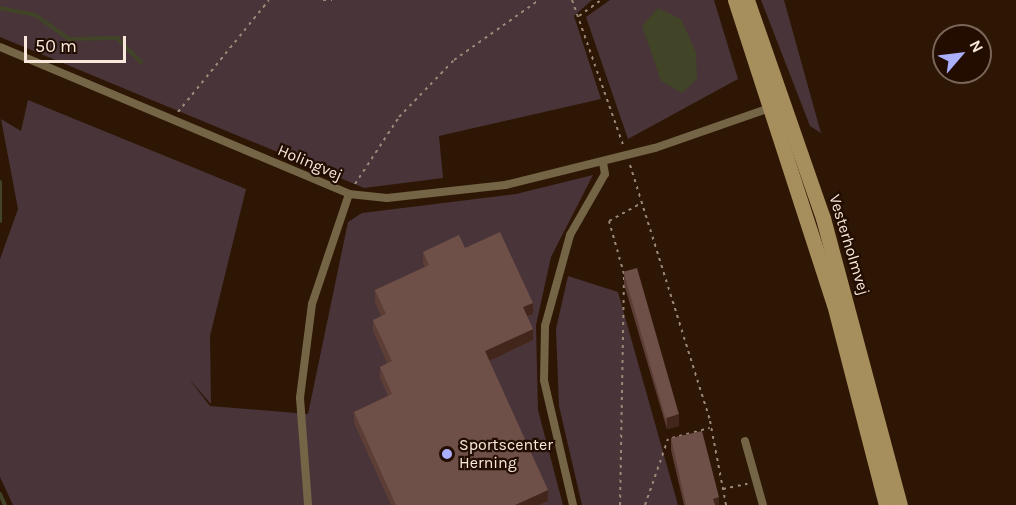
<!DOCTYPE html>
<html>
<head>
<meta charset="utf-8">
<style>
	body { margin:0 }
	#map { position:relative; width:1016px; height:505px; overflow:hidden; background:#2e1604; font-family:Karla,sans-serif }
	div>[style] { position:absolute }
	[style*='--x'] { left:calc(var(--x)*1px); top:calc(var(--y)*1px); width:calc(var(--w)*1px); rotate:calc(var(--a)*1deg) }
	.green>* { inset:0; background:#493439 }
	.water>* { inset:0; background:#414427 }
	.stream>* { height:4px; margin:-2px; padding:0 2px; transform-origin:2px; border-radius:2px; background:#414427 }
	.path>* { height:2px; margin-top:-1px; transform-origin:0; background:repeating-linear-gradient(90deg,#9c8879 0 3px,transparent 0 7.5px) }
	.lane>* { height:8px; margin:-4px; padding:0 4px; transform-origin:4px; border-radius:4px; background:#746547 }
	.secondary>* { height:15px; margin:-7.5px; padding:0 7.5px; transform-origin:7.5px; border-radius:7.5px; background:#a68e5d }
	.wall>* { inset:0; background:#5d3e37 }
	.shaded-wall>* { inset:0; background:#43261b }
	.building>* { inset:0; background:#6e5049; transform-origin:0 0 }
	.dots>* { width:16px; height:16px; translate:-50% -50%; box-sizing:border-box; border:3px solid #230d00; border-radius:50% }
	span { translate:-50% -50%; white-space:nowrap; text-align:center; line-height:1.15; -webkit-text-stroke:4.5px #230d00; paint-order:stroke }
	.street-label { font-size:16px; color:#f9e9dd }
	.poi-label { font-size:16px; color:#f9e9dd }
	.left { translate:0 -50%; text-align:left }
	.north { position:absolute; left:932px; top:24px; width:60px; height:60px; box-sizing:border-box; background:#230d00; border:2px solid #796558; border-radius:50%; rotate:62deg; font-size:16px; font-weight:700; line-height:24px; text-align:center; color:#f9e9dd }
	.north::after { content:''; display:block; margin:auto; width:21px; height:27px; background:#aab0fc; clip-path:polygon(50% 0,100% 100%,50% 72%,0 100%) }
	.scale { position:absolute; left:24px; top:36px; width:102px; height:27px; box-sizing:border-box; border:3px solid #f9e9dd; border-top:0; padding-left:8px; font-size:18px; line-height:21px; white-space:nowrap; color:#f9e9dd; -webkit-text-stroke:4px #230d00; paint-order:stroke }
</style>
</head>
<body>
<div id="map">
	<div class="green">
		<i style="clip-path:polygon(0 0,592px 0,574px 16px,601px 99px,439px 136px,443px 178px,364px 188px,0 37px)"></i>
		<i style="clip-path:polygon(610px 0,714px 0,738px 79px,628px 139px,586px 17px)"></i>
		<i style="clip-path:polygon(761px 0,784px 0,821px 133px,810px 126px)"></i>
		<i style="clip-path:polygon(28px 100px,246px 189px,210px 336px,211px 404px,189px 379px,210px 406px,308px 414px,348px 222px,362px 213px,516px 194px,593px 175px,551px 257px,536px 325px,538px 410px,563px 505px,13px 505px,0 477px,0 259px,18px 209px,1px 119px,21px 131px)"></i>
		<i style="clip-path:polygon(568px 276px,618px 292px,678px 505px,582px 505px,559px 406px,556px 329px)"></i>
	</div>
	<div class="water">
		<i style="clip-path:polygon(658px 8px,681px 19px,696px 52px,697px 79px,682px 93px,661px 81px,642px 26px)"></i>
	</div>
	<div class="stream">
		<i style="--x:0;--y:8;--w:36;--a:11"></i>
		<i style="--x:35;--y:15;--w:42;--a:35.2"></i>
		<i style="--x:69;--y:39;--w:48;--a:-1.2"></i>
		<i style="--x:117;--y:38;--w:34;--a:45"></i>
		<i style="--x:0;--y:182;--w:39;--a:90"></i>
		<i style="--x:0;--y:494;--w:12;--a:66"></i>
	</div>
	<div class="path">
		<i style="--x:323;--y:0;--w:9;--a:0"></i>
		<i style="--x:572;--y:0;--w:154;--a:70.6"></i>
		<i style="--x:579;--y:16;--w:27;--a:-36"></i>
		<i style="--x:178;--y:112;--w:144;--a:-50.9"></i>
		<i style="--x:630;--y:165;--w:268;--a:72.6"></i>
		<i style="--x:710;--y:421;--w:86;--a:79.2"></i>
		<i style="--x:355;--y:184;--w:80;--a:-56.7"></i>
		<i style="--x:399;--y:117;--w:79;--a:-46"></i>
		<i style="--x:454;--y:60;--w:104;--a:-35.2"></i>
		<i style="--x:672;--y:438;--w:39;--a:-15"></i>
		<i style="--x:723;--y:489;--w:25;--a:-12"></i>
		<i style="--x:620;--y:505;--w:231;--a:-89"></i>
		<i style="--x:624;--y:274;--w:55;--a:-105.8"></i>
		<i style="--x:609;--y:221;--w:37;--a:-29"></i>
		<i style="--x:645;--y:505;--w:70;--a:-70.8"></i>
	</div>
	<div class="lane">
		<i style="--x:0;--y:47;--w:379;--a:22.8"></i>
		<i style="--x:349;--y:194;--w:116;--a:108.6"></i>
		<i style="--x:312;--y:304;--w:95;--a:97.3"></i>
		<i style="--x:300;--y:398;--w:107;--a:85.7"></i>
		<i style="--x:349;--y:194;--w:38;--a:6"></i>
		<i style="--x:387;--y:198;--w:119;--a:-6.3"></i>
		<i style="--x:505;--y:185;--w:154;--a:-13.9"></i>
		<i style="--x:655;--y:148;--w:125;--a:-19.2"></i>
		<i style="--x:745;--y:441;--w:66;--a:74.3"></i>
		<i style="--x:573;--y:505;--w:128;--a:-103.1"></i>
		<i style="--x:544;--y:380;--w:54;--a:-88.9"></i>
		<i style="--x:545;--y:326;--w:94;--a:-74.6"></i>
		<i style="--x:570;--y:235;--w:70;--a:-60.2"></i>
		<i style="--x:605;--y:174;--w:11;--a:-100"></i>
	</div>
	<div class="secondary">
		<i style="--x:735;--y:0;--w:320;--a:72"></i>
		<i style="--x:834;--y:304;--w:208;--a:75.5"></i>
		<i style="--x:747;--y:0;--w:231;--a:70.8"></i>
		<i style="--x:823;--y:218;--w:297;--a:75"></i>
	</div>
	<div class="wall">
		<i style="clip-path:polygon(465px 248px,533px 314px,527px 317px,533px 340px,489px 361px,548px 501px,539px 505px,391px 505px,354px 423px,354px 412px,388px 396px,380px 378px,380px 367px,387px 363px,373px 331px,373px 320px,381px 316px,375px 302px,375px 290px,425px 267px,423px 263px,423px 252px)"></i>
		<i style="clip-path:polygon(624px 273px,679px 426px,667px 429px,624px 284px)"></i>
		<i style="clip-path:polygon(671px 438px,719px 505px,684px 505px,671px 450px)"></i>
	</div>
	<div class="shaded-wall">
		<i style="clip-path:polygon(533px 303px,533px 314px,523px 318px,523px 307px)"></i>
		<i style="clip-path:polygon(533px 329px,533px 340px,485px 363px,485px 351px)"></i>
		<i style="clip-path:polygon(679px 414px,679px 426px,667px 429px,667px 418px)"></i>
		<i style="clip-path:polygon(548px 490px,548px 501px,539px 505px,515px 505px)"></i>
		<i style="clip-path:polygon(719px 497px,719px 505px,713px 505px,713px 499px)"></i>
	</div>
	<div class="building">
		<i style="clip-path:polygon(500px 232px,533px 303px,523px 307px,533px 329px,485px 351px,548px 490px,515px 505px,396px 505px,354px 412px,392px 394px,380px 367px,392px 361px,373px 320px,386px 314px,375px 290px,429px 265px,423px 252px,459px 235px,465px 248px)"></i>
		<i style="left:637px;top:268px;width:152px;height:14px;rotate:74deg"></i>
		<i style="clip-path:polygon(702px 431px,719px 497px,713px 499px,715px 505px,686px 505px,671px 438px)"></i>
	</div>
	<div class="dots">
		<i style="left:447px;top:454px;background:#aab0fc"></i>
	</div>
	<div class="street-label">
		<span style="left:310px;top:163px;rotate:23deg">Holingvej</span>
		<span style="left:849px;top:245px;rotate:73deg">Vesterholmvej</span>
	</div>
	<div class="poi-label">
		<span class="left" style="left:459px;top:454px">Sportscenter<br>Herning</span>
	</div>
	<div class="north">N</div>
	<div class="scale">50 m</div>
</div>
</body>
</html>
